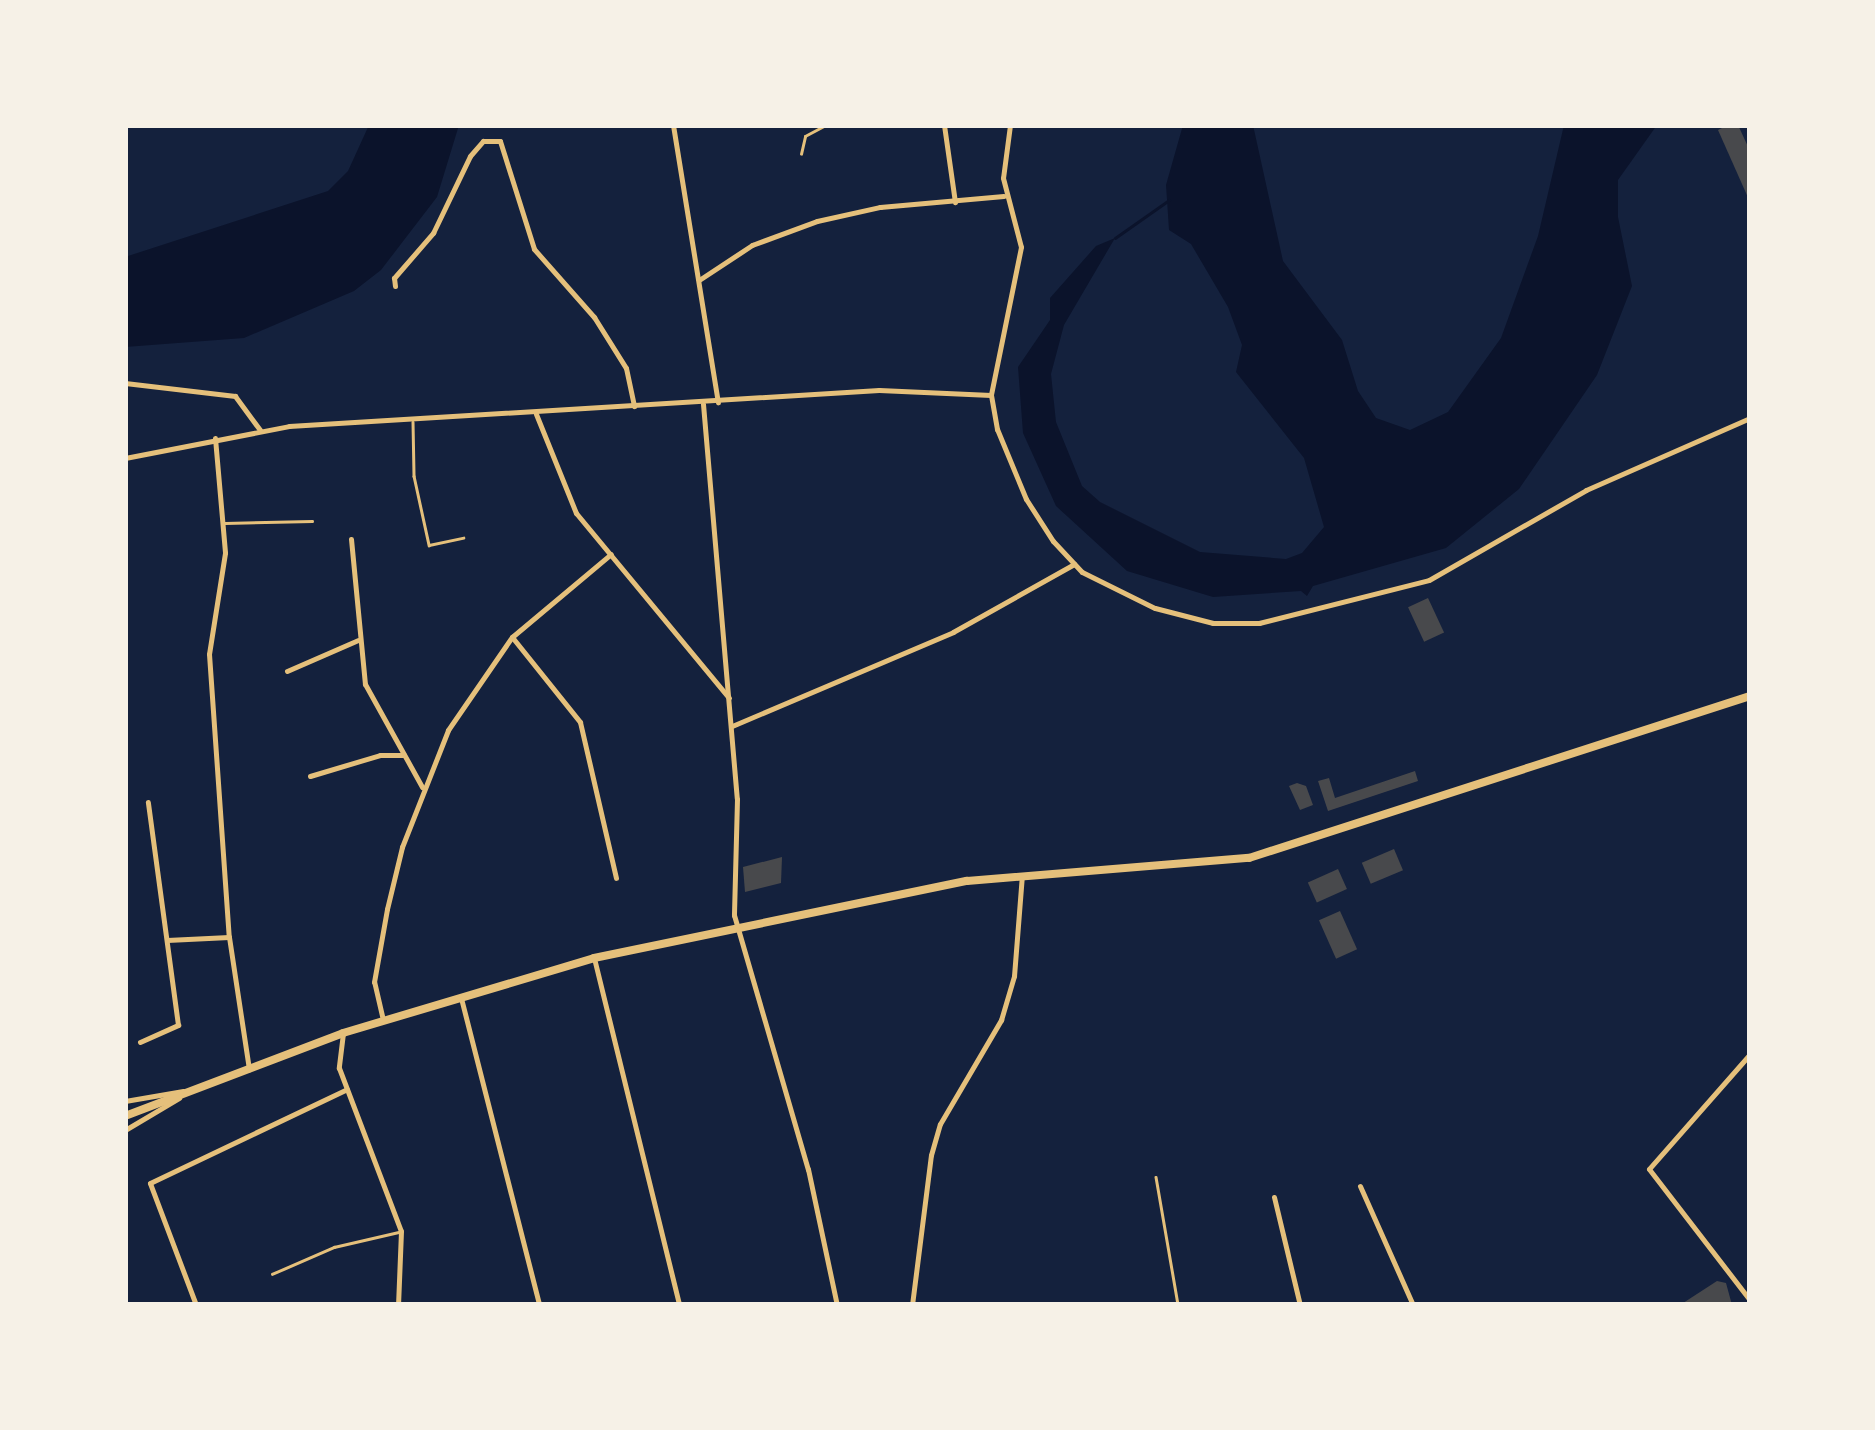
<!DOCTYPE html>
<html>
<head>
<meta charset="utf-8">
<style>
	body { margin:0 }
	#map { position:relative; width:1875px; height:1430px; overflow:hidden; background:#14213d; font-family:Montserrat,sans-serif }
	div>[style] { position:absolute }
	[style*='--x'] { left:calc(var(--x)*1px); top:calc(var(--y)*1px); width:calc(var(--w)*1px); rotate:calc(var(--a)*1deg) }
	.water>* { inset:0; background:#0b132b }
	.stream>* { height:2.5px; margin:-1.25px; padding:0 1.25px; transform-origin:1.25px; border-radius:1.25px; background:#0b132b }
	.building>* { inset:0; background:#48494c; transform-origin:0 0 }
	.service>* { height:2.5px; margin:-1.25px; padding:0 1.25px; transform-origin:1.25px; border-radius:1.25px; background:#e5c07b }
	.minor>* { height:5px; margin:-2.5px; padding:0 2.5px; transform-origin:2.5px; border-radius:2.5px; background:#e5c07b }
	.trunk>* { height:8px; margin:-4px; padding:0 4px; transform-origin:4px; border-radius:4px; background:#e5c07b }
	span { translate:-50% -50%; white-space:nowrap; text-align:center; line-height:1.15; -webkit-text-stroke:8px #f6f1e7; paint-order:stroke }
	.frame { position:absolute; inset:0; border:128px solid #f6f1e7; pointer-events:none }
</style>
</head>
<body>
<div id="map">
	<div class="water">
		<i style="clip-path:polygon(369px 125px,459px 125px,437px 197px,381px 270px,354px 291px,244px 338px,125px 347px,125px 257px,328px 191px,348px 171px)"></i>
		<i style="clip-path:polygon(1183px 125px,1253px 125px,1283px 261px,1342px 340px,1358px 391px,1376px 418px,1410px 430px,1448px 412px,1501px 338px,1538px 236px,1564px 125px,1657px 125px,1618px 180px,1618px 217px,1632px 286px,1597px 375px,1519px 489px,1446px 548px,1313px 586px,1307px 596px,1301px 591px,1213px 597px,1127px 571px,1056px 506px,1023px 433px,1018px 367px,1050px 320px,1050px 298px,1096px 246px,1115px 238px,1064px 325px,1051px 374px,1056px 422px,1082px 486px,1100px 502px,1200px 552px,1286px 559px,1302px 553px,1324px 527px,1304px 458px,1236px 372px,1242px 345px,1228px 307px,1191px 244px,1169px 230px,1166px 185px)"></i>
	</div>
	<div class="stream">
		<i style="--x:1115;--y:238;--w:66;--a:-35.1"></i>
	</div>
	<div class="building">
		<i style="clip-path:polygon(1728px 125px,1738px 125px,1750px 151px,1750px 202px,1718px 130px)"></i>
		<i style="left:1428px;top:598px;width:38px;height:22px;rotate:65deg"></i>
		<i style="clip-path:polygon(1415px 771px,1418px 781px,1328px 811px,1318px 781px,1329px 778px,1335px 798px)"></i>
		<i style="clip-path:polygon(1297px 783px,1306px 786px,1313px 805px,1300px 810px,1289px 786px)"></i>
		<i style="left:1394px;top:849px;width:23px;height:35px;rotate:67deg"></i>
		<i style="clip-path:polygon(782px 857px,781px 883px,745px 892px,743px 867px)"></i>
		<i style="left:1338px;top:869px;width:22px;height:33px;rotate:66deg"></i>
		<i style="left:1340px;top:911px;width:42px;height:23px;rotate:66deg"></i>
		<i style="clip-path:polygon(1717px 1281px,1726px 1283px,1732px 1305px,1680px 1305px)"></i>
	</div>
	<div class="service">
		<i style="--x:801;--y:154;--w:18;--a:-77"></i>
		<i style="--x:805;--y:136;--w:24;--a:-28"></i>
		<i style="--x:413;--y:422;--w:54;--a:88.9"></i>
		<i style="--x:414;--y:476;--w:71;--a:77.7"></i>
		<i style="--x:429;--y:545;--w:35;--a:-12"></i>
		<i style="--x:225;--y:523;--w:87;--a:-1.3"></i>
		<i style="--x:1156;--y:1177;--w:130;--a:80.2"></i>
		<i style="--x:272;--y:1274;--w:68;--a:-23.5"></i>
		<i style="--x:334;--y:1247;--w:67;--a:-13"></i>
	</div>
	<div class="minor">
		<i style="--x:673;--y:125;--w:281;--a:80.8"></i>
		<i style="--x:944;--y:125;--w:78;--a:81.9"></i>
		<i style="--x:1010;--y:125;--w:53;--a:97.5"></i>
		<i style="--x:1003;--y:178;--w:71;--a:75.4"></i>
		<i style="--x:1021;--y:247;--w:151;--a:101.5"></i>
		<i style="--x:991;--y:395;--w:35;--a:80"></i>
		<i style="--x:997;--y:429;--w:76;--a:67.5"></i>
		<i style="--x:1026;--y:499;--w:50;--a:57.3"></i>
		<i style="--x:1053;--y:541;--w:42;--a:46.9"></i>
		<i style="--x:1082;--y:572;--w:81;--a:26.3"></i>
		<i style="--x:1155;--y:608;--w:60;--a:14.5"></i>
		<i style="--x:1213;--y:623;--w:46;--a:0"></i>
		<i style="--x:1259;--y:623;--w:175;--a:-14.2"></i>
		<i style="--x:1429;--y:580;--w:181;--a:-29.8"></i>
		<i style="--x:1586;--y:490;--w:179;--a:-23.7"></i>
		<i style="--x:699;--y:280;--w:64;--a:-33.4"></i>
		<i style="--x:752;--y:245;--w:69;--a:-20.3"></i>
		<i style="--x:817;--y:221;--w:65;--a:-12.5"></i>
		<i style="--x:880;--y:207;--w:124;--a:-5.1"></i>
		<i style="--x:395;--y:286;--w:8;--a:-97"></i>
		<i style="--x:394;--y:278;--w:60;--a:-49.1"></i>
		<i style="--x:433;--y:233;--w:85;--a:-64.3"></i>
		<i style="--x:470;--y:156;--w:20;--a:-49"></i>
		<i style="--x:483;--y:141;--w:17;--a:0"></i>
		<i style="--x:500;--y:141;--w:113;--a:72.5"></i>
		<i style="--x:534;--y:249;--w:91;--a:48.6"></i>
		<i style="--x:594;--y:317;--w:60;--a:57.9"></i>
		<i style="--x:626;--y:368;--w:39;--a:78"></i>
		<i style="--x:125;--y:383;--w:111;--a:6.7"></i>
		<i style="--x:235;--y:396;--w:42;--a:53.7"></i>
		<i style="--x:703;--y:404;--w:396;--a:85.1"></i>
		<i style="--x:737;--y:799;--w:116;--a:91.5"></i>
		<i style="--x:734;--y:915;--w:265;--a:73.8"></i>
		<i style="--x:808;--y:1169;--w:139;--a:78"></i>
		<i style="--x:536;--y:414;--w:107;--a:68"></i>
		<i style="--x:576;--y:513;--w:240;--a:50.4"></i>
		<i style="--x:215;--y:438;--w:115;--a:85"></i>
		<i style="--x:225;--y:553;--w:102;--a:99"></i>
		<i style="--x:209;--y:654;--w:284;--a:86"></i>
		<i style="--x:229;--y:937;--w:134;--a:81.4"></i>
		<i style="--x:125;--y:458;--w:167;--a:-11"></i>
		<i style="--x:289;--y:426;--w:591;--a:-3.49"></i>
		<i style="--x:879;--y:390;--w:112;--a:2.6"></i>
		<i style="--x:351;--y:539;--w:146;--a:84.5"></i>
		<i style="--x:365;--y:684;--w:118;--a:61"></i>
		<i style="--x:512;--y:637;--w:109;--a:51.3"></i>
		<i style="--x:580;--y:722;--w:160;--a:77"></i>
		<i style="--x:287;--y:671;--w:77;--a:-23.6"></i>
		<i style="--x:732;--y:726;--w:240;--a:-23"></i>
		<i style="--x:953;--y:632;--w:139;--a:-29.3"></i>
		<i style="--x:310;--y:776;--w:73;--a:-16.7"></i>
		<i style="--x:380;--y:755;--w:24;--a:0"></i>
		<i style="--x:167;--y:940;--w:62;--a:-2.8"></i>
		<i style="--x:594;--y:958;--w:357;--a:76.2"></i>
		<i style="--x:461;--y:998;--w:317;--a:75.7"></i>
		<i style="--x:383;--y:1020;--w:39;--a:-103"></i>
		<i style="--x:374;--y:982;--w:74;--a:-79.9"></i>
		<i style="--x:387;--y:909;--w:64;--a:-76.4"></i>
		<i style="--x:402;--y:847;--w:126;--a:-68.5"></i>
		<i style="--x:448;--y:730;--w:113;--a:-55.5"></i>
		<i style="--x:512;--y:637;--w:129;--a:-40"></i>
		<i style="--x:343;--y:1033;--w:35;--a:97"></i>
		<i style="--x:339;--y:1068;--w:174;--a:69.2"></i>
		<i style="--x:401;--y:1231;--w:74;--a:92.3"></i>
		<i style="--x:140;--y:1042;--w:42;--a:-24.1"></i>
		<i style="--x:178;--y:1025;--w:225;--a:-97.7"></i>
		<i style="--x:1750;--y:1054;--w:153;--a:131.3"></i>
		<i style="--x:1649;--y:1169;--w:165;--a:52.4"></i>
		<i style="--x:125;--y:1101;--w:59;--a:-9.8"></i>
		<i style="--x:125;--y:1130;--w:63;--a:-30.7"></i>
		<i style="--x:1360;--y:1186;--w:130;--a:66"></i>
		<i style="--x:1274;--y:1197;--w:111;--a:76.5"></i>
		<i style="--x:196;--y:1305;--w:130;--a:-110.7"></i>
		<i style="--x:150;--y:1183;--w:218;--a:-25.5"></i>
		<i style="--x:912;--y:1305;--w:151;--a:-82.8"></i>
		<i style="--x:931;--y:1155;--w:32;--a:-74"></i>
		<i style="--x:940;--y:1124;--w:121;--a:-59.6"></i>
		<i style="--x:1001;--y:1020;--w:46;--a:-73.5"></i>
		<i style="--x:1014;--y:976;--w:101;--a:-85.5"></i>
	</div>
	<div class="trunk">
		<i style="--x:125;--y:1116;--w:233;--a:-20.8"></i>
		<i style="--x:343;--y:1033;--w:262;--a:-16.6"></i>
		<i style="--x:594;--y:958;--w:381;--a:-11.7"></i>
		<i style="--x:967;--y:881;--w:283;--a:-4.7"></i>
		<i style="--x:1249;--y:858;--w:527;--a:-17.92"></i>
	</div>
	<div class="frame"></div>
</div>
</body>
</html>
